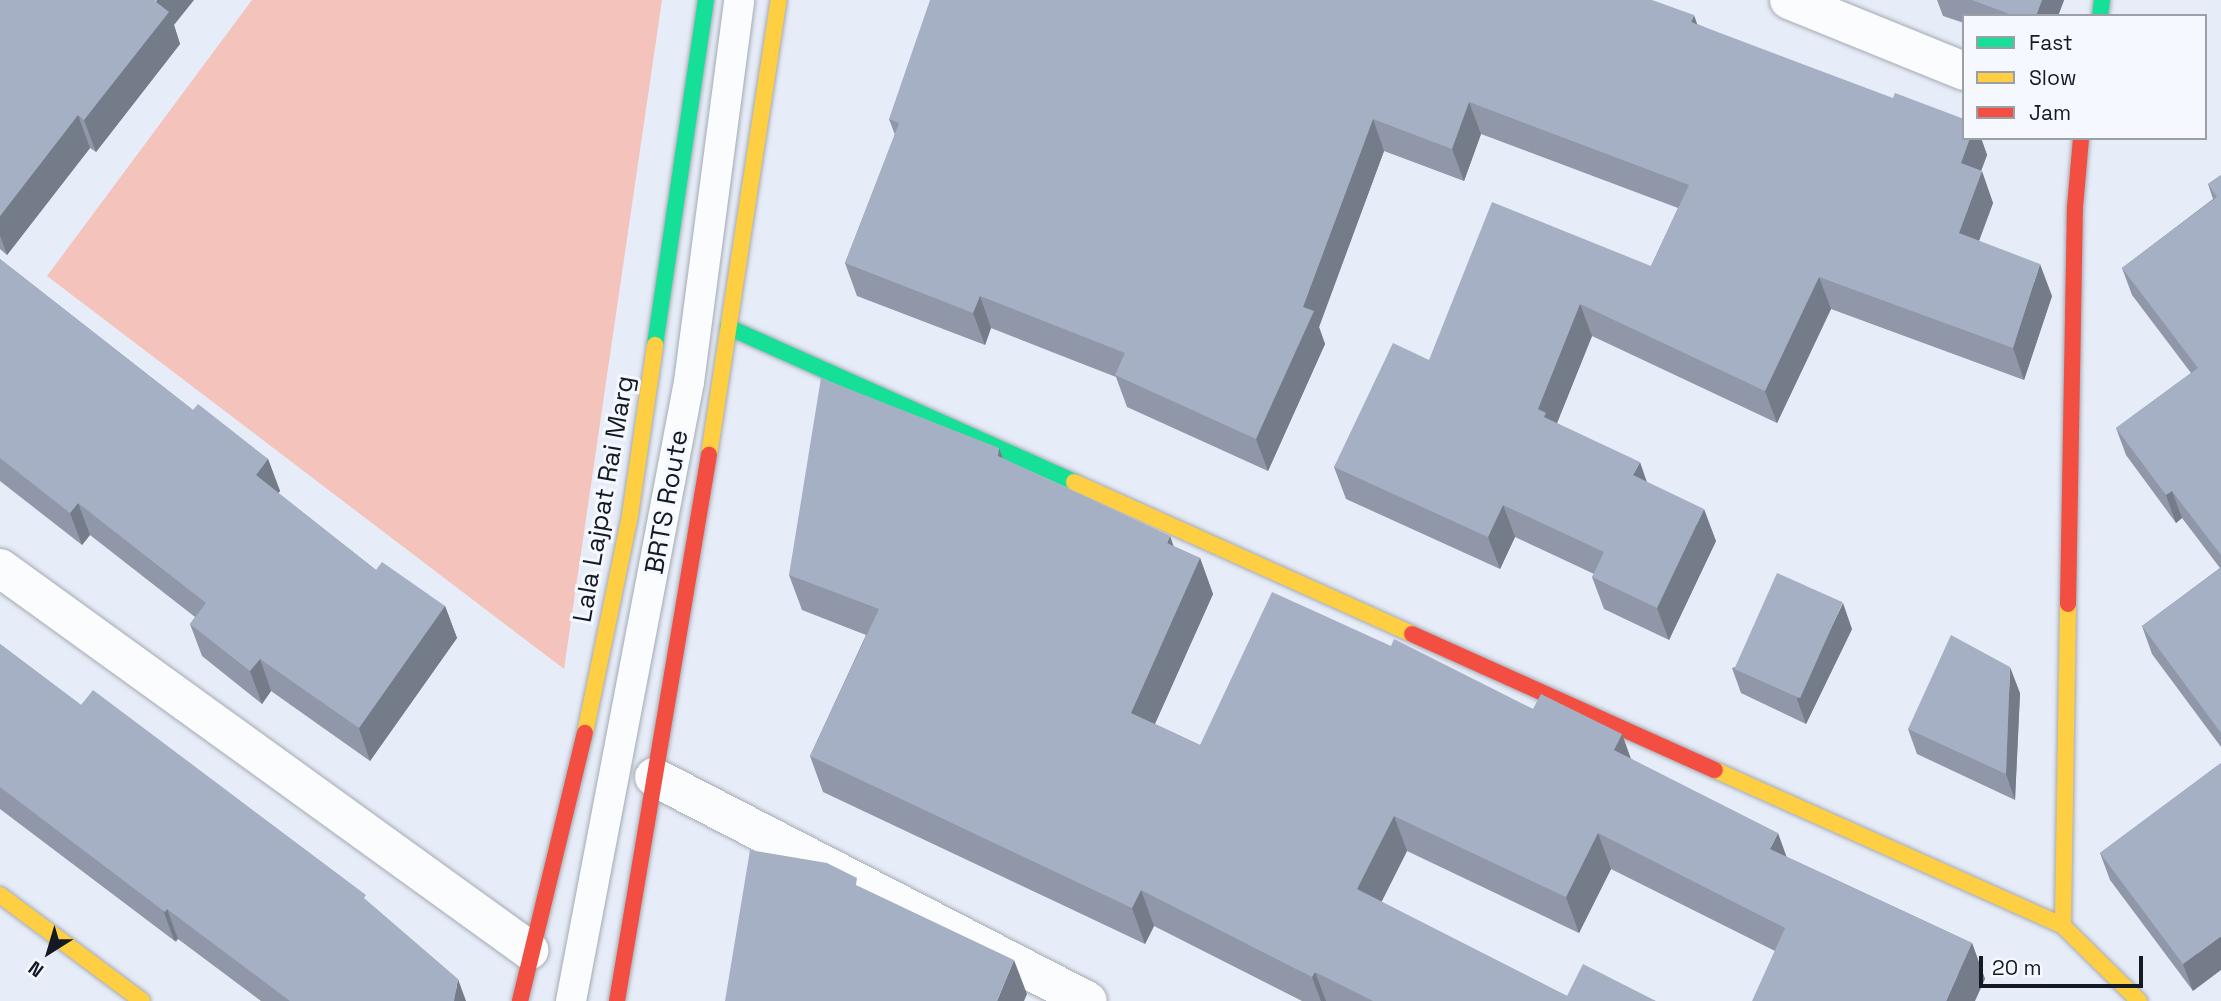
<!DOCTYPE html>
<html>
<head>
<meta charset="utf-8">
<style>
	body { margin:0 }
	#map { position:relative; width:2221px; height:1001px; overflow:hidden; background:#e7edf8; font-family:"Space Grotesk",sans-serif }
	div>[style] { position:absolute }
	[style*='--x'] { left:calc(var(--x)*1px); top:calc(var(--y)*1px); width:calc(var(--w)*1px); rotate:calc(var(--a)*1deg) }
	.green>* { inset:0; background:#f3c3bc }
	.roads { filter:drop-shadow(0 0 2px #a4aab4) drop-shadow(0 0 2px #a4aab4) }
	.lane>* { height:30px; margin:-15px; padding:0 15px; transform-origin:15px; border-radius:15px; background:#fbfcfe }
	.street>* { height:38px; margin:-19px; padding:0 19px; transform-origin:19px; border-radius:19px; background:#fbfcfe }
	.fast>* { height:16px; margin:-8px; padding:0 8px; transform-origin:8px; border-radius:8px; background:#16e098 }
	.slow>* { height:16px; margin:-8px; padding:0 8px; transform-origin:8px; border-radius:8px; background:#ffcf43 }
	.jam>* { height:16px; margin:-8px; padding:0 8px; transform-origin:8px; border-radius:8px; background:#f24e42 }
	.wall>* { inset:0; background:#8f97a9 }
	.shaded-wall>* { inset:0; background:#747b89; transform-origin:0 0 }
	.building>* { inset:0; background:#a6b0c4; transform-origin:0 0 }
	span { translate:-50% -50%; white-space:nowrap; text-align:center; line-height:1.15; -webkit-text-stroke:6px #f5f9ff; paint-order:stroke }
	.street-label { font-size:26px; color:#131a24 }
	.legend { position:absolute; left:1962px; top:14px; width:245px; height:126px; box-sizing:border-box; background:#f5f9ff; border:2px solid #9ba0a7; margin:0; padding:9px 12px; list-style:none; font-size:21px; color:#131a24 }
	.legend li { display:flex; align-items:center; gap:14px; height:35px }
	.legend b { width:35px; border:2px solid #9ba0a7 }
	.north { position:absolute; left:14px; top:917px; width:70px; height:70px; -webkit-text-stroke:5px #f5f9ff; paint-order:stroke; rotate:217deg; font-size:19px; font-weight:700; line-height:28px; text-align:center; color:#131a24 }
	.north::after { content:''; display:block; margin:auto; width:24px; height:32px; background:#131a24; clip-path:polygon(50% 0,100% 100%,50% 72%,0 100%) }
	.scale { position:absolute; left:1979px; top:956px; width:164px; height:32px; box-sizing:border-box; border:4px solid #131a24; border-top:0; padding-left:9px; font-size:21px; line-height:24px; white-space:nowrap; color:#131a24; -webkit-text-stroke:5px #f5f9ff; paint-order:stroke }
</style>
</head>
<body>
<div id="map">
	<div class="green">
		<i style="clip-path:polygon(252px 0,662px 0,564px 669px,47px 276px)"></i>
	</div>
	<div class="roads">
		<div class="lane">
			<i style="--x:571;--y:1001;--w:630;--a:-79.21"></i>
			<i style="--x:689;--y:382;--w:385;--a:-82.5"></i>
		</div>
		<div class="street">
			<i style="--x:1789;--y:0;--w:189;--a:22.1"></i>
			<i style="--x:0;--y:568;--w:653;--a:35.83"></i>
			<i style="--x:654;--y:777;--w:488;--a:27.3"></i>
		</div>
		<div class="fast">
			<i style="--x:2100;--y:16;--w:16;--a:-83"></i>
			<i style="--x:728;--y:327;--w:379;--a:24.1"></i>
			<i style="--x:655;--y:345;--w:349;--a:-81.6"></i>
		</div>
		<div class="slow">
			<i style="--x:709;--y:455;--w:460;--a:-81.3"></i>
			<i style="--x:1074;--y:482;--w:371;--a:24.2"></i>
			<i style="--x:2068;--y:604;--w:322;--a:90.9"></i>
			<i style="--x:2063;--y:926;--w:107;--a:44.6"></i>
			<i style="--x:585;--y:733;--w:223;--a:-78.3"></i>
			<i style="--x:630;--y:515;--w:172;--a:-81.6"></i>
			<i style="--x:1715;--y:770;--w:381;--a:24.1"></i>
			<i style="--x:0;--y:895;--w:177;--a:36.7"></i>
		</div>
		<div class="jam">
			<i style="--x:2068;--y:604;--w:397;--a:-89"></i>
			<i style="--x:2075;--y:207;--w:69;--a:-85"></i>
			<i style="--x:1412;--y:634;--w:332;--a:24.2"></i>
			<i style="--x:520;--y:1001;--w:276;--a:-76.4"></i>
			<i style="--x:617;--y:1001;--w:554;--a:-80.44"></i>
		</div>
	</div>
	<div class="wall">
		<i style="clip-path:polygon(0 0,174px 25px,180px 44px,96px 152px,90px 148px,7px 255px,0 249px)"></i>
		<i style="clip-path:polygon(1937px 0,2064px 0,2058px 16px,1964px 16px,1964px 23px,1943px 16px)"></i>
		<i style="clip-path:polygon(1697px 24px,1964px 138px,1981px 138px,1987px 155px,1981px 171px,1993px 203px,1979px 241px,2052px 296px,2024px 380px,1831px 309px,1777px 423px,1592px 336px,1557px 423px,1647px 482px,1716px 541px,1669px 640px,1604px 609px,1592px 577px,1594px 574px,1515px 537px,1500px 569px,1346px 499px,1334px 467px,1429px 360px,1651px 266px,1678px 208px,1481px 134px,1464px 181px,1384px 151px,1319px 327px,1325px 344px,1268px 471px,1127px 407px,1116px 377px,991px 328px,985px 345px,857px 296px,845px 263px,895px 135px,889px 119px)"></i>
		<i style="clip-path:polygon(2221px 175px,2221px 747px,2152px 654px,2142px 626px,2220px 568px,2182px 518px,2176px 523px,2126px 455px,2116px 428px,2191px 373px,2132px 295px,2122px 268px,2213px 199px,2208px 184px)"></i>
		<i style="clip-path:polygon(0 259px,193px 410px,268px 459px,280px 491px,278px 493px,376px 570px,445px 606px,457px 638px,370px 761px,271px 691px,262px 704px,202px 656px,190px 624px,195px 617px,90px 535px,82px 545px,0 481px)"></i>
		<i style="clip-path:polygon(1003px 458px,1173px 546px,1200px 558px,1213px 594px,1155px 724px,1200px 745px,1391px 646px,1533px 709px,1622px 734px,1630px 758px,1787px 857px,1972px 943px,1985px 979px,1775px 951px,1611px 869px,1579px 933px,1407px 851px,1381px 902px,1567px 996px,1656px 1001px,1302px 1001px,1154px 926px,1145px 944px,823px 792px,810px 756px,866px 635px,802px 610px,789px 575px)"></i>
		<i style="clip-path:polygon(1852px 629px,1806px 724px,1741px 693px,1732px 668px)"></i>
		<i style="clip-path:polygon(0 644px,81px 705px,369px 903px,466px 1001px,261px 1001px,178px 939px,176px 942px,0 809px)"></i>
		<i style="clip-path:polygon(2020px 693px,2015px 800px,1917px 754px,1908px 729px)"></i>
		<i style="clip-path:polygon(2221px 763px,2193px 991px,2110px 880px,2100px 853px)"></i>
	</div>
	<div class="shaded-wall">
		<i style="clip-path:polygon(157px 0,194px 0,174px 25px,180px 44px,96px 152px,84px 120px)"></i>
		<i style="clip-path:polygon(2042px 0,2064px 0,2058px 16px,2036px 16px)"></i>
		<i style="clip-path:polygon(1694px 15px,1705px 47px,1691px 22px)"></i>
		<i style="clip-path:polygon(1469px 102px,1481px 134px,1464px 181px,1452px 149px)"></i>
		<i style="clip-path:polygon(78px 115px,90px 148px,7px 255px,0 235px,0 216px)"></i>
		<i style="clip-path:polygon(1373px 119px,1384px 151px,1319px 327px,1325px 344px,1268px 471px,1256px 439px,1303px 307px)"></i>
		<i style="clip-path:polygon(1970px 138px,1981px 138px,1987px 155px,1972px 195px,1961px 163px)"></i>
		<i style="clip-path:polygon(1982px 171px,1993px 203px,1970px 265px,1959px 233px)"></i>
		<i style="clip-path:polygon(2040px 264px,2052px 296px,2024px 380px,2013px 348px)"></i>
		<i style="clip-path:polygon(1819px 277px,1831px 309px,1777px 423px,1765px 391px)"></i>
		<i style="clip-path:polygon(980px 296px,991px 328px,985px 345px,973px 313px)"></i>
		<i style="clip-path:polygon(1580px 304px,1592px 336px,1553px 433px,1538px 409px)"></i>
		<i style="clip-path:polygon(999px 448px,1012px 483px,998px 456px)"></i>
		<i style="clip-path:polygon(268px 459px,280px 491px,267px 507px,256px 475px)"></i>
		<i style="clip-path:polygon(1640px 462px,1651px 494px,1633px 475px)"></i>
		<i style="clip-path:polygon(2172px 491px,2182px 518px,2176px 523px,2166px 495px)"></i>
		<i style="clip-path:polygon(78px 503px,90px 535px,82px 545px,70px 513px)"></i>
		<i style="clip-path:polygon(1503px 505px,1515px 537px,1500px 569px,1488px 537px)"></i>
		<i style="clip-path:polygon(1704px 509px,1716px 541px,1669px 640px,1657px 608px)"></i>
		<i style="clip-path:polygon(1170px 536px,1183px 572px,1167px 543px)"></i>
		<i style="clip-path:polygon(1200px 558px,1213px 594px,1144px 748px,1131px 713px)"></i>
		<i style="clip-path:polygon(1843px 603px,1852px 629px,1806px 724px,1797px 699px)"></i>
		<i style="clip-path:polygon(445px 606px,457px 638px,370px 761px,359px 728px)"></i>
		<i style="clip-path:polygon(260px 659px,271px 691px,262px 704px,250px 671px)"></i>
		<i style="clip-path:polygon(2010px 667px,2020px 693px,2015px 800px,2006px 774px)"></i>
		<i style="clip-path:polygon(1622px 734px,1635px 770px,1614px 750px)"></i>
		<i style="clip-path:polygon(1394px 816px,1407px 851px,1370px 925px,1357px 889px)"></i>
		<i style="clip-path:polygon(1598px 833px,1611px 869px,1579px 933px,1566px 897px)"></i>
		<i style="clip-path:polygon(1778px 833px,1791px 869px,1770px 849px)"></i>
		<i style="clip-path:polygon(1141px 890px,1154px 926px,1145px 944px,1132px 908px)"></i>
		<i style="left:167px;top:909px;width:32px;height:4px;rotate:70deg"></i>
		<i style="clip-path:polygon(2221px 936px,2221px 970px,2193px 991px,2183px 964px)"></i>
		<i style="clip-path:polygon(1972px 943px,1985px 979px,1975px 1001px,1946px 1001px)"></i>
		<i style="clip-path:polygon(1014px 960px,1027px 994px,1024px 1001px,997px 1001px)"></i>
		<i style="clip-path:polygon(1315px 972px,1326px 1001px,1321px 1001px,1312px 977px)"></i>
		<i style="clip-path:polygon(458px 979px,466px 1001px,454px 1001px)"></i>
	</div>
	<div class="building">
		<i style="clip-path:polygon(0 0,157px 0,155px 1px,169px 12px,84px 120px,78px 115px,0 216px)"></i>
		<i style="clip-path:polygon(930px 0,1652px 0,1694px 15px,1691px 22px,1893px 98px,1895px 93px,1964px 119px,1964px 138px,1970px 138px,1961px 163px,1982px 171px,1959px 233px,2040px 264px,2013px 348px,1819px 277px,1765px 391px,1580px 304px,1538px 409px,1546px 413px,1544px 417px,1640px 462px,1633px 475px,1704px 509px,1657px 608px,1592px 577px,1604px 552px,1503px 505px,1488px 537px,1334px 467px,1393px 343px,1429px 360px,1492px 202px,1651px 266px,1689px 185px,1469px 102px,1452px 149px,1373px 119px,1303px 307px,1314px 311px,1256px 439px,1115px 375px,1125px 353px,980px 296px,973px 313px,845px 263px,899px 123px,889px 119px)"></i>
		<i style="clip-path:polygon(1972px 0,2042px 0,2036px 16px,2015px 16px)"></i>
		<i style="clip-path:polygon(2221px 175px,2221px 555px,2172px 491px,2166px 495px,2116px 428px,2198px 368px,2122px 268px,2217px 197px,2208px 184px)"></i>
		<i style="clip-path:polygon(0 259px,193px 410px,198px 404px,268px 459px,256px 475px,376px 570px,382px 562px,445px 606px,359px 728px,260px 659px,250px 671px,190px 624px,206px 603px,78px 503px,70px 513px,0 458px)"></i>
		<i style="clip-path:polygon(821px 378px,999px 448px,998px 456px,1170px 536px,1167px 543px,1200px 558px,1131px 713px,1200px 745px,1272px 592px,1391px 646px,1394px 639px,1533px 709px,1541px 694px,1622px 734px,1614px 750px,1778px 833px,1770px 849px,1972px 943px,1946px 1001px,1752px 1001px,1785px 928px,1598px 833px,1566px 897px,1394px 816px,1357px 889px,1567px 996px,1583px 964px,1656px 1001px,1373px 1001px,1315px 972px,1312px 977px,1141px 890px,1132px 908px,810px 756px,879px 609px,789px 575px)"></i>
		<i style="clip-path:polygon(2221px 568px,2221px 733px,2142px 626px)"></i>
		<i style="left:1777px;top:573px;width:72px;height:105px;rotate:24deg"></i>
		<i style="clip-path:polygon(1951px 635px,2010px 667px,2006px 774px,1908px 729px)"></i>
		<i style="clip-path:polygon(0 644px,81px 705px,93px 690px,366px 895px,364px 898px,458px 979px,454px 1001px,290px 1001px,167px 909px,165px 912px,0 787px)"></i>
		<i style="clip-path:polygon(2221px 763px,2221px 936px,2183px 964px,2100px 853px)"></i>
		<i style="clip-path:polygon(750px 850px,827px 863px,857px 878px,856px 885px,1014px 960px,997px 1001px,725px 1001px)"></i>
	</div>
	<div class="street-label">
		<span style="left:604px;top:499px;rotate:-80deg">Lala Lajpat Rai Marg</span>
		<span style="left:667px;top:502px;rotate:-80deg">BRTS Route</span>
	</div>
	<ul class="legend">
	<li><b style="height:9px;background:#16e098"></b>Fast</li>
	<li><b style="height:9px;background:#ffcf43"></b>Slow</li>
	<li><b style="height:9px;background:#f24e42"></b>Jam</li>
	</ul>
	<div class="north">N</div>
	<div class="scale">20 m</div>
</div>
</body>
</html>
